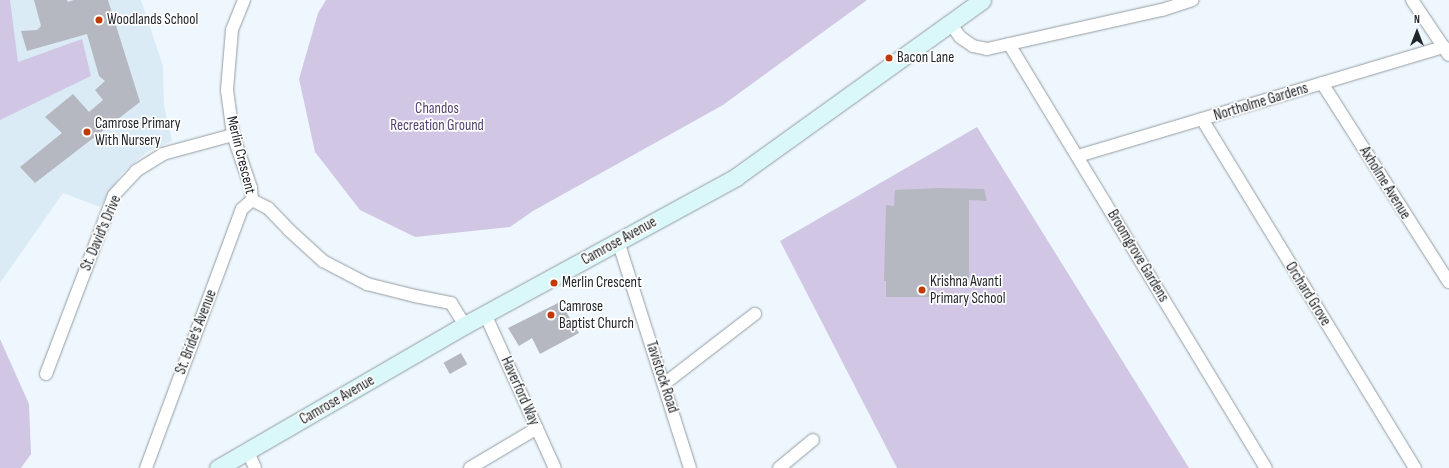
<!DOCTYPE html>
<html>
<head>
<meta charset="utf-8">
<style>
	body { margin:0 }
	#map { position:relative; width:1449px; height:468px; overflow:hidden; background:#eef7fd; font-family:"Sofia Sans Condensed",sans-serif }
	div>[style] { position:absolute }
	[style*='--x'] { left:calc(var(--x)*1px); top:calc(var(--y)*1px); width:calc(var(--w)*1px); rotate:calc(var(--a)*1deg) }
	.built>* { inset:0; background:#daebf6 }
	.green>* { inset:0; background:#d1c7e5 }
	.building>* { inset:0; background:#b5b8c1; transform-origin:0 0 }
	.roads { filter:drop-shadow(0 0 1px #949da2) drop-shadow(0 0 1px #949da2) }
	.street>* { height:12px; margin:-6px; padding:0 6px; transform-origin:6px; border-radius:6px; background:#fff }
	.secondary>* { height:17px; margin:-8.5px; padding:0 8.5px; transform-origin:8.5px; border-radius:8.5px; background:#daf7fa }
	.dots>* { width:11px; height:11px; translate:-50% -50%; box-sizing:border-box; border:2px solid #fff; border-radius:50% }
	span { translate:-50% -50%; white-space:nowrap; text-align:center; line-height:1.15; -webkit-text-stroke:3.5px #fff; paint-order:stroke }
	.poi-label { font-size:15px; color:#232629 }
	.left { translate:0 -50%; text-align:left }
	.street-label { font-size:15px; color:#232629 }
	.park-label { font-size:15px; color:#534371 }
	.north { position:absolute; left:1397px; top:12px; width:40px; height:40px; -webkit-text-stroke:3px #fff; paint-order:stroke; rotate:0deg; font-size:11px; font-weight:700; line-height:16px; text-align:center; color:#232629 }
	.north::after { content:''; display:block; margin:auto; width:14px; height:18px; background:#232629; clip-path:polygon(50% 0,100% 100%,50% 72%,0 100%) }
</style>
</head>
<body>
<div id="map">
	<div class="built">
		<i style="clip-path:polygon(0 0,141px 0,163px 66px,164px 106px,172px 141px,147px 152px,122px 173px,100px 207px,63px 193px,0 283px)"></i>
	</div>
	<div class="green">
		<i style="clip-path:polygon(0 0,10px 0,18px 62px,82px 39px,91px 76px,0 120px)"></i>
		<i style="clip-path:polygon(326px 0,867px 0,723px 105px,533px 211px,510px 227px,415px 237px,360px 210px,315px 152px,299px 79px,318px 13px)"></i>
		<i style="clip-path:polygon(977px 127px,1189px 468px,897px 468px,780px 241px)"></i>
		<i style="clip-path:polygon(0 339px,29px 404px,31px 454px,21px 468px,0 468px)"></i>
	</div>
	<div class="building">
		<i style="clip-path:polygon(34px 0,67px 0,68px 2px,74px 0,108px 0,140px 102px,35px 183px,20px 167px,62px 133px,45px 117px,73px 94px,89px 112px,103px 100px,95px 90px,105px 81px,99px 76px,87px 34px,27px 51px,21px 31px,37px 30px,41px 26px)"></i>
		<i style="clip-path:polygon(940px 188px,984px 189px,987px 201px,969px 200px,969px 280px,930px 280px,930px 297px,886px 297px,886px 281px,884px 281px,886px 205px,894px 206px,895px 190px)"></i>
		<i style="clip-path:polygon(560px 302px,579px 333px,540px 354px,532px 338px,519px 346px,508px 328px)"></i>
		<i style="left:461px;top:353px;width:13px;height:20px;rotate:61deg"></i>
	</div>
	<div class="roads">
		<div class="street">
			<i style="--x:244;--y:0;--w:32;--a:112"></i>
			<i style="--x:232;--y:30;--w:60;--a:94.8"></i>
			<i style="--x:227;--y:90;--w:45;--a:82.4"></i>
			<i style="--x:233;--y:135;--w:56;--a:71.2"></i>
			<i style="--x:251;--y:188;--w:12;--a:85"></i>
			<i style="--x:1412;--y:0;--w:66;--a:56.1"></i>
			<i style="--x:950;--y:23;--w:17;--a:54"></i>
			<i style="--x:960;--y:37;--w:16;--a:35"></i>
			<i style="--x:973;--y:46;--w:14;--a:12"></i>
			<i style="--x:987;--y:49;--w:179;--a:-12.6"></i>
			<i style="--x:1162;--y:10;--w:32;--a:-18"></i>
			<i style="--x:1009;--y:44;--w:496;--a:58.8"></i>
			<i style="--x:1322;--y:83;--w:236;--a:57.5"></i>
			<i style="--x:1202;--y:119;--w:409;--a:58.6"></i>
			<i style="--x:1078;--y:156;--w:382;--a:-16.6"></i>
			<i style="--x:252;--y:200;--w:18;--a:27"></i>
			<i style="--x:268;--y:208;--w:30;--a:46"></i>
			<i style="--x:289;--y:230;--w:46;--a:42.4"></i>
			<i style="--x:323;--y:261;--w:50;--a:27.6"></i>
			<i style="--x:367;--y:284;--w:49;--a:14"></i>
			<i style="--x:415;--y:296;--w:37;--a:11"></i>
			<i style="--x:451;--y:303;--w:26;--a:58"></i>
			<i style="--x:618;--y:241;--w:238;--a:72.4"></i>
			<i style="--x:485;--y:314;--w:169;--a:65.6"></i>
			<i style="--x:46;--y:374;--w:191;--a:-69.2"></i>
			<i style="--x:114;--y:195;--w:33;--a:-47"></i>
			<i style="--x:136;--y:171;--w:32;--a:-32"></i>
			<i style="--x:163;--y:154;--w:73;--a:-15.2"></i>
			<i style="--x:664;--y:384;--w:115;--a:-37.6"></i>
			<i style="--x:248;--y:452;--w:17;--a:66"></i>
			<i style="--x:146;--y:468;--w:276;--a:-69.7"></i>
			<i style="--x:242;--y:209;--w:13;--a:-42"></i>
			<i style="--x:470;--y:468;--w:78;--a:-30.8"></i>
			<i style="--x:779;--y:468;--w:44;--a:-39.5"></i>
		</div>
		<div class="secondary">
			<i style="--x:218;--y:468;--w:285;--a:-30.1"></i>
			<i style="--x:465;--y:325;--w:309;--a:-28.6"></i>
			<i style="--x:736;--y:177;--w:303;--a:-35.7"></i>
		</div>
	</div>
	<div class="dots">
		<i style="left:99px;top:20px;background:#c13905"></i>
		<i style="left:889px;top:58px;background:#c13905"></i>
		<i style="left:87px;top:132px;background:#c13905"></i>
		<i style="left:554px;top:283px;background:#c13905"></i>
		<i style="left:922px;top:290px;background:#c13905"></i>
		<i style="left:551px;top:315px;background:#c13905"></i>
	</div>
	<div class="poi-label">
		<span class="left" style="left:107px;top:20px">Woodlands School</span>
		<span class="left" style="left:897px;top:58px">Bacon Lane</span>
		<span class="left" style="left:95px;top:132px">Camrose Primary<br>With Nursery</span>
		<span class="left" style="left:930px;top:290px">Krishna Avanti<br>Primary School</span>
		<span class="left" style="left:562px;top:283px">Merlin Crescent</span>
		<span class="left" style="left:559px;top:315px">Camrose<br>Baptist Church</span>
	</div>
	<div class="street-label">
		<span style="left:1261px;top:102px;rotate:-17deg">Northolme Gardens</span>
		<span style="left:241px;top:155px;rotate:76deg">Merlin Crescent</span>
		<span style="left:1385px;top:183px;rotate:58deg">Axholme Avenue</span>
		<span style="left:101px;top:233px;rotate:-67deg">St. David's Drive</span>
		<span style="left:619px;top:241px;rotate:-29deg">Camrose Avenue</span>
		<span style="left:1138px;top:256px;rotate:59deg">Broomgrove Gardens</span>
		<span style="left:1308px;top:294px;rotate:58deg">Orchard Grove</span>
		<span style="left:196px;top:332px;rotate:-69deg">St. Bride's Avenue</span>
		<span style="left:662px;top:377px;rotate:72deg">Tavistock Road</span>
		<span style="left:520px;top:391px;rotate:66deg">Haverford Way</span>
		<span style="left:337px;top:400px;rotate:-30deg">Camrose Avenue</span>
	</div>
	<div class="park-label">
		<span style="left:437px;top:117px">Chandos<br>Recreation Ground</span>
	</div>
	<div class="north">N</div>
</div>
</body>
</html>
